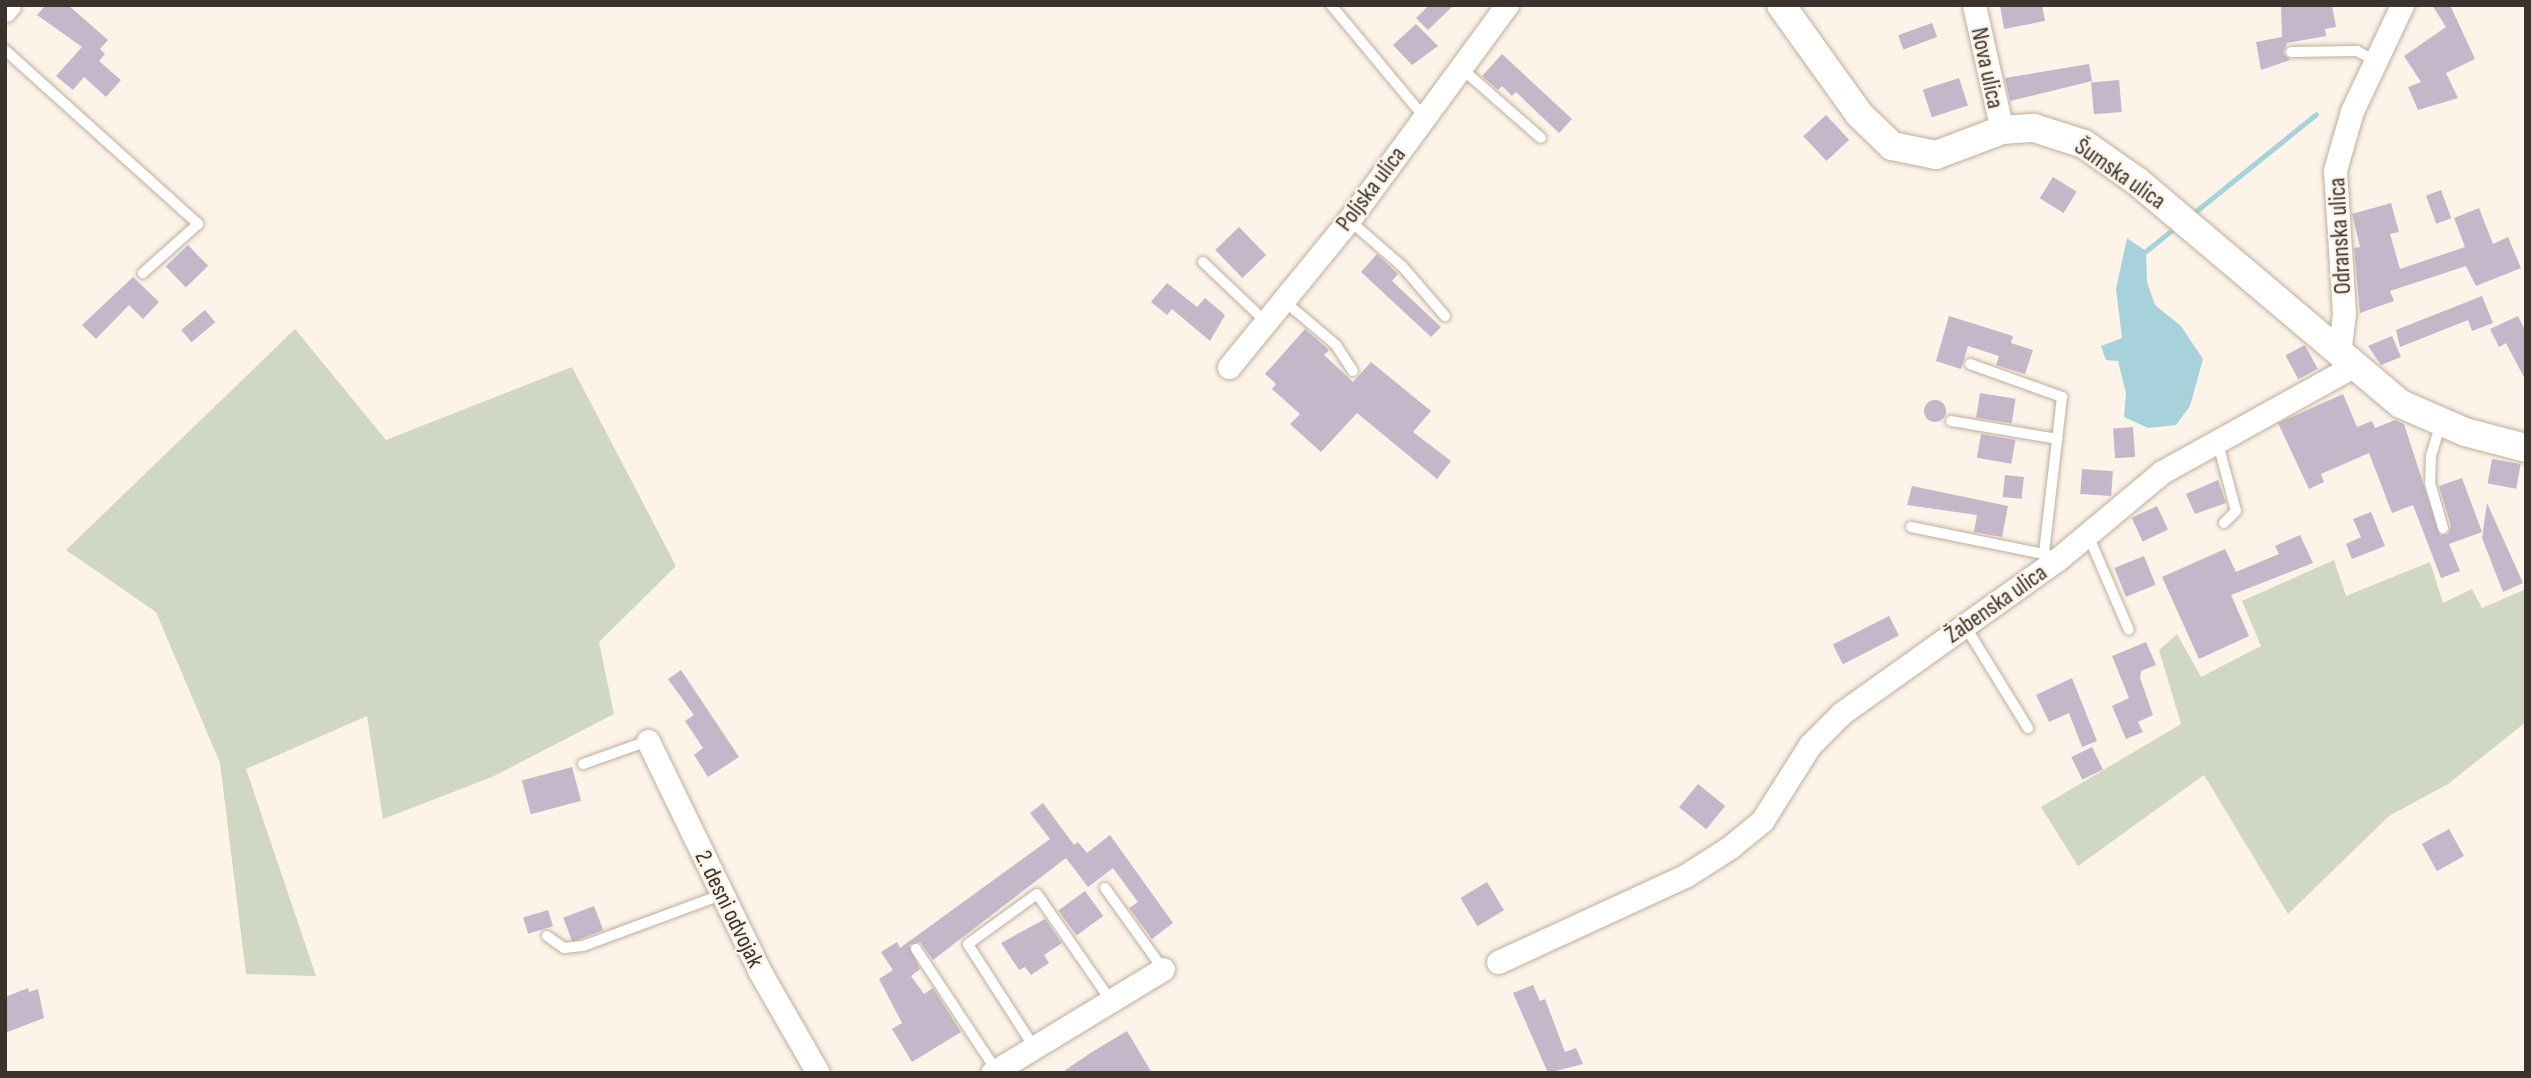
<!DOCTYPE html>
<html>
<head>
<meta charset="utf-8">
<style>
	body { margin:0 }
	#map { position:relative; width:2531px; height:1078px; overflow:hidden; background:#fdf3e8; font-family:"Sofia Sans Condensed",sans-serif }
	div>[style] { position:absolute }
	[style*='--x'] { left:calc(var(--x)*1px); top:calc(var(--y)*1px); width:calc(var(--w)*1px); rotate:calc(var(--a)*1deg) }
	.green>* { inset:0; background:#d0d7c2 }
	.water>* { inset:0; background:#a8d2db }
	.stream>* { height:5px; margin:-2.5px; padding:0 2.5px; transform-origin:2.5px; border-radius:2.5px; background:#a8d2db }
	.building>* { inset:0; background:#c4b7ca; transform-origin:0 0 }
	.round { border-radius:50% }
	.roads { filter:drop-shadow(0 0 2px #bfae9d) drop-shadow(0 0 2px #bfae9d) }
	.service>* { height:10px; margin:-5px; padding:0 5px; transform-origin:5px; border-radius:5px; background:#fff }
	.minor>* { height:23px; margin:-11.5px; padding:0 11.5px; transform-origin:11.5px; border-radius:11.5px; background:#fff }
	.tertiary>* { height:28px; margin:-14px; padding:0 14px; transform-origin:14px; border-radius:14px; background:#fff }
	span { translate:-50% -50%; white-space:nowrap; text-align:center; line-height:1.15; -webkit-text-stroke:5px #fdf3e8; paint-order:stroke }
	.street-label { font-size:24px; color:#3a342d }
	.frame { position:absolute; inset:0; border:7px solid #3a342d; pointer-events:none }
</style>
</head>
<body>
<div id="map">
	<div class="green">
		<i style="clip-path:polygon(295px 329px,386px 440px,572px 367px,676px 566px,599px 642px,614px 714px,492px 777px,383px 819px,367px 716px,246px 769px,316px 976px,246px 974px,220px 763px,156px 612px,66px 550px)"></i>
		<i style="clip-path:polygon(2334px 560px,2346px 596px,2430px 562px,2443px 603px,2472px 589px,2482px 608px,2526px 589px,2526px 722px,2448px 784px,2389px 816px,2288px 914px,2204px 775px,2078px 866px,2041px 807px,2181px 724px,2159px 650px,2177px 634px,2201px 677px,2261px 646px,2242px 601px)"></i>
	</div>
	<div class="water">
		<i style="clip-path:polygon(2127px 238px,2146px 251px,2147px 282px,2155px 305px,2181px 326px,2203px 359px,2190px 406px,2176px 425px,2148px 428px,2124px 417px,2126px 393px,2118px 361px,2106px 360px,2101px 346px,2122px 338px,2116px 289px)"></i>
	</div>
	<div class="stream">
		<i style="--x:2196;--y:211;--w:154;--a:-38.9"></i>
		<i style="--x:2146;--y:251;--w:36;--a:-39"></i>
	</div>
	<div class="building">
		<i style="clip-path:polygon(46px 5px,68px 5px,108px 40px,100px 49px,105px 54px,99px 61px,121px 80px,106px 97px,84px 77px,73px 90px,56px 76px,82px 47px,37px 15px)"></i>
		<i style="clip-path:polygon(1429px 5px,1454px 5px,1428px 30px,1416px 18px)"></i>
		<i style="clip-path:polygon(2000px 5px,2042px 5px,2045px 21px,2004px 29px)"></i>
		<i style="clip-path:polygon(2281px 5px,2332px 5px,2336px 27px,2325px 29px,2326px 36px,2287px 43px,2283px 53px,2290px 60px,2261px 70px,2256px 42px,2282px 37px)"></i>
		<i style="clip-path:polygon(2432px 5px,2450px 5px,2475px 59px,2446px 73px,2458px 98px,2418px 110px,2408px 87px,2421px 82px,2404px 56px,2446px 27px)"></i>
		<i style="left:1932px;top:23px;width:15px;height:36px;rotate:70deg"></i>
		<i style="clip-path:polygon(1416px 24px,1438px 46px,1412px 65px,1393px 45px)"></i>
		<i style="clip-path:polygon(1502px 54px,1572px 119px,1559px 133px,1516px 92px,1512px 96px,1502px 86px,1498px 90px,1482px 76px)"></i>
		<i style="clip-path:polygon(2089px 64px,2092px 81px,2010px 101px,2005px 78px)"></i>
		<i style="left:1959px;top:78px;width:29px;height:38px;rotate:72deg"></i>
		<i style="left:2119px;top:80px;width:32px;height:28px;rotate:85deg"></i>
		<i style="left:1826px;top:115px;width:34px;height:31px;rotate:47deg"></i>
		<i style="left:2053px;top:177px;width:28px;height:25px;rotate:32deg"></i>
		<i style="left:2441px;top:190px;width:30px;height:16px;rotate:70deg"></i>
		<i style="clip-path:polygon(2391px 203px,2399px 232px,2390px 234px,2400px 269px,2465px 247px,2454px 218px,2479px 208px,2493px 244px,2508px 237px,2521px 268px,2476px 286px,2466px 266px,2390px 291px,2394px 301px,2360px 313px,2354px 248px,2360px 247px,2352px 214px)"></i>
		<i style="left:1239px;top:227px;width:39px;height:33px;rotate:46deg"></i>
		<i style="left:188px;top:245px;width:29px;height:31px;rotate:46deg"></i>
		<i style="clip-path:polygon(1377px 254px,1398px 274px,1392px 281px,1441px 327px,1431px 337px,1361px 272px)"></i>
		<i style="clip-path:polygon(133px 277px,159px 302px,143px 319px,129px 305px,96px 339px,82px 325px)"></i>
		<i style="clip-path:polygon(1167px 283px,1197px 307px,1205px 298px,1225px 315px,1210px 341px,1172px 309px,1167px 315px,1151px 302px)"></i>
		<i style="clip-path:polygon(2482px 296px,2493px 323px,2472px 331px,2468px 320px,2400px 347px,2396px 330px)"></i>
		<i style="left:205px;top:310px;width:16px;height:31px;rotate:50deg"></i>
		<i style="clip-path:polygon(1949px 316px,2013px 336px,2011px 343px,2033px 350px,2025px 374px,1996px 365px,1999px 356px,1968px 346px,1961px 369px,1936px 361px)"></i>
		<i style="clip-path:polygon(2518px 316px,2526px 332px,2526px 381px,2506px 343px,2499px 347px,2490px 329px)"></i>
		<i style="clip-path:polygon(1305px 329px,1329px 350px,1324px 355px,1353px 382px,1371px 362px,1431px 411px,1413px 432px,1451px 461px,1437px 479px,1357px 413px,1321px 452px,1290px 424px,1300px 414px,1272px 389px,1276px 384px,1265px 374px)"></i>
		<i style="clip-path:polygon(2392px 336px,2401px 357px,2381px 365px,2368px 346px)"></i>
		<i style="left:2305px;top:345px;width:27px;height:22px;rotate:62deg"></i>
		<i style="left:1980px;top:393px;width:36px;height:25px;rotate:9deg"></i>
		<i style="clip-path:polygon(2343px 394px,2357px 427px,2372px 421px,2375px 428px,2395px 420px,2404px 424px,2440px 535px,2448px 534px,2451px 526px,2439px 486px,2462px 478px,2482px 532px,2449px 544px,2460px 571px,2441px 578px,2413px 505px,2392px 513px,2369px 453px,2321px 474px,2324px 482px,2309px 489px,2278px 423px)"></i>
		<i class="round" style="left:1924px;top:400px;width:22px;height:22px"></i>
		<i style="left:2133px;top:427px;width:30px;height:20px;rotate:86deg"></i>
		<i style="left:1981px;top:434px;width:35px;height:24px;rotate:10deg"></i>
		<i style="left:2492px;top:459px;width:29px;height:25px;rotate:10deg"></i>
		<i style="left:2082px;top:469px;width:31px;height:25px;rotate:4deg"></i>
		<i style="left:2005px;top:475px;width:19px;height:22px;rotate:6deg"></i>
		<i style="clip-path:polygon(2218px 480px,2226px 503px,2195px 514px,2186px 494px)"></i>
		<i style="clip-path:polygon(1912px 486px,2008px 506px,2002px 537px,1974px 532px,1977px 515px,1907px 505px)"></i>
		<i style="clip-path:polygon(2487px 503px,2523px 583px,2503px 592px,2482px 538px)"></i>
		<i style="left:2157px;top:506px;width:26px;height:28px;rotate:65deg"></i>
		<i style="clip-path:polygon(2371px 512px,2385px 546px,2352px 559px,2346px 544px,2361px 537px,2353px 519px)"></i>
		<i style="clip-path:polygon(2300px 535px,2313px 563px,2231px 595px,2249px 636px,2199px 659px,2162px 577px,2225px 549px,2236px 572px,2279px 554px,2275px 546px)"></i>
		<i style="left:2144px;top:556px;width:31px;height:32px;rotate:68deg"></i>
		<i style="left:1889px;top:616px;width:22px;height:63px;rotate:63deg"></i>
		<i style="clip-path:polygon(2146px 642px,2156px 665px,2141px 671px,2140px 678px,2153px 715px,2138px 722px,2143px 732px,2126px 739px,2112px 706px,2129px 698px,2112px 656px)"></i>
		<i style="clip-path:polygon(681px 670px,739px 757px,708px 777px,694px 755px,703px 748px,685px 721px,694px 715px,668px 679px)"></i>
		<i style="clip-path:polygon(2072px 678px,2097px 741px,2082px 747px,2069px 713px,2049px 722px,2036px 695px)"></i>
		<i style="left:2092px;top:747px;width:25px;height:23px;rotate:64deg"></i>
		<i style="left:572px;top:767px;width:35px;height:52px;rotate:75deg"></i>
		<i style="left:1698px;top:784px;width:35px;height:30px;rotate:39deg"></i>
		<i style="clip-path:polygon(1043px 803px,1074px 845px,1078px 842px,1087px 853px,1110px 835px,1173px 923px,1152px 939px,1129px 908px,1138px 902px,1113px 868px,1088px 887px,1066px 858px,933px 960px,920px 942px,909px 945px,920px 969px,911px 976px,924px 994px,933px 988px,961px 1032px,912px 1062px,892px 1029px,902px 1023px,879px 979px,893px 970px,881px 952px,897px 942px,900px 948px,1050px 839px,1030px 813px)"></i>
		<i style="left:2449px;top:829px;width:31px;height:31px;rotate:61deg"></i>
		<i style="left:1487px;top:882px;width:33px;height:31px;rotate:59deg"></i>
		<i style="left:1085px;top:891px;width:31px;height:33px;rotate:54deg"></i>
		<i style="left:594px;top:906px;width:26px;height:33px;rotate:69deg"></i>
		<i style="left:548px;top:910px;width:17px;height:26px;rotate:73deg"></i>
		<i style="clip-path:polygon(1045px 919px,1062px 943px,1044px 955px,1049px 963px,1031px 975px,1025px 967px,1019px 970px,1001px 943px)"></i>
		<i style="clip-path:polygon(1533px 985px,1540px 1001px,1545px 999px,1565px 1052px,1576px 1048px,1583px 1064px,1548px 1073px,1513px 993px)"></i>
		<i style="clip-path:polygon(28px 988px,29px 992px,38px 989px,44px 1018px,5px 1033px,5px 997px)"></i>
		<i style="clip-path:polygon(1127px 1031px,1152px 1073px,1061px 1073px,1092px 1052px)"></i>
	</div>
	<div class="roads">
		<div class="service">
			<i style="--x:1331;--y:5;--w:146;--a:50.3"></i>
			<i style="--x:5;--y:50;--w:260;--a:42"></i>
			<i style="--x:198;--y:224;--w:74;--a:138.3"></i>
			<i style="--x:2291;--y:52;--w:66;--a:-0.9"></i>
			<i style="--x:2357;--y:51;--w:21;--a:28"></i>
			<i style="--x:1461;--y:68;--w:106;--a:41.2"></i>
			<i style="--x:1349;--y:220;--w:70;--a:41"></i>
			<i style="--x:1402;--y:266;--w:66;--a:49.3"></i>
			<i style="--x:1203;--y:262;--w:87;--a:43.6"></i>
			<i style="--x:1283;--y:300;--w:70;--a:40.3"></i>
			<i style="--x:1336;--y:345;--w:31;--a:57"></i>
			<i style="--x:1970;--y:364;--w:98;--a:19.7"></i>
			<i style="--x:2062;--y:397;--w:156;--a:96.6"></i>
			<i style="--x:1951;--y:421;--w:108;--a:9.6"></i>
			<i style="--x:2441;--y:423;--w:34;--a:107"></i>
			<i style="--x:2431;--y:456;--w:27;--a:92"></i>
			<i style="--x:2430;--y:483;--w:47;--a:73.9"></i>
			<i style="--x:2217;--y:440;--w:73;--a:75"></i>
			<i style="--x:2236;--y:511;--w:17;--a:135"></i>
			<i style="--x:1911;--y:527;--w:141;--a:11.5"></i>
			<i style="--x:2088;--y:535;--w:103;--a:66.7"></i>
			<i style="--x:1965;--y:626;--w:120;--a:58.3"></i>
			<i style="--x:583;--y:764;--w:69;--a:-19.5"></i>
			<i style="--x:1105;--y:888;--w:100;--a:54.4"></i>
			<i style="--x:547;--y:936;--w:21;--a:35"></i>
			<i style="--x:564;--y:948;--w:19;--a:-6"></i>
			<i style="--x:583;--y:946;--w:147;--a:-20.3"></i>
			<i style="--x:916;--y:949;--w:145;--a:56.5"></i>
			<i style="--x:1034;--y:1047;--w:122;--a:-122.7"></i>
			<i style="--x:968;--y:944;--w:85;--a:-35.9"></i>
			<i style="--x:1037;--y:894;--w:130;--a:55.3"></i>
		</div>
		<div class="minor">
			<i style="--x:1974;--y:5;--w:128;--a:77.4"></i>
			<i style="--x:5;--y:10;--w:6;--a:-51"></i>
			<i style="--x:2339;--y:354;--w:41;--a:-83"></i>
			<i style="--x:2344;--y:313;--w:143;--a:-93.6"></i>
			<i style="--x:2335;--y:170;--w:61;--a:-73.9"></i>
			<i style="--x:2352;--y:111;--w:117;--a:-64.7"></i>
			<i style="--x:1229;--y:367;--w:190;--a:-50.8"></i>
			<i style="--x:1349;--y:220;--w:267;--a:-53.7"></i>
			<i style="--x:648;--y:741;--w:257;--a:64.1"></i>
			<i style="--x:760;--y:972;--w:116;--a:60.1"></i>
			<i style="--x:1498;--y:962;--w:206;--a:-24.7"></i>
			<i style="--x:1685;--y:876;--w:52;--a:-32.5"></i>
			<i style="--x:1729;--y:848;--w:43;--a:-39.3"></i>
			<i style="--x:1762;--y:821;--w:90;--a:-57.7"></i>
			<i style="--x:1810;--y:745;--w:45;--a:-45"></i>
			<i style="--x:1842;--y:713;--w:265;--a:-35.5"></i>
			<i style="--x:2058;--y:559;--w:136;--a:-39.9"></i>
			<i style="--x:2162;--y:472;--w:218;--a:-29"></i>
			<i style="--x:992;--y:1073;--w:200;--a:-31.3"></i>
		</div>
		<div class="tertiary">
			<i style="--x:1781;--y:5;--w:134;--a:54.4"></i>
			<i style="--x:1859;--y:114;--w:46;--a:44.1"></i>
			<i style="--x:1892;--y:146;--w:45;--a:11.6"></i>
			<i style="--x:1936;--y:155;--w:71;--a:-20.7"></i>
			<i style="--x:2002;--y:130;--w:32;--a:-4"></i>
			<i style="--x:2034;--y:128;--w:52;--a:17.7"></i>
			<i style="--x:2084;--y:144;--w:66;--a:35.1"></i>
			<i style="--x:2138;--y:182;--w:344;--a:40.2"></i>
			<i style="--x:2401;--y:404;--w:70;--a:23.6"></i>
			<i style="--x:2465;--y:432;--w:63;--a:14.7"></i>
		</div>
	</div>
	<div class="street-label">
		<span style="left:1987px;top:68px;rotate:78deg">Nova ulica</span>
		<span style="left:2120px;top:174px;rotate:35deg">Šumska ulica</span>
		<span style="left:1371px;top:189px;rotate:-53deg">Poljska ulica</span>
		<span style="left:2340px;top:236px;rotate:-93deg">Odranska ulica</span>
		<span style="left:1996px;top:604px;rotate:-35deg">Žabenska ulica</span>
		<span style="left:729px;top:909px;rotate:64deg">2. desni odvojak</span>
	</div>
	<div class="frame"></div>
</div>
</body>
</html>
